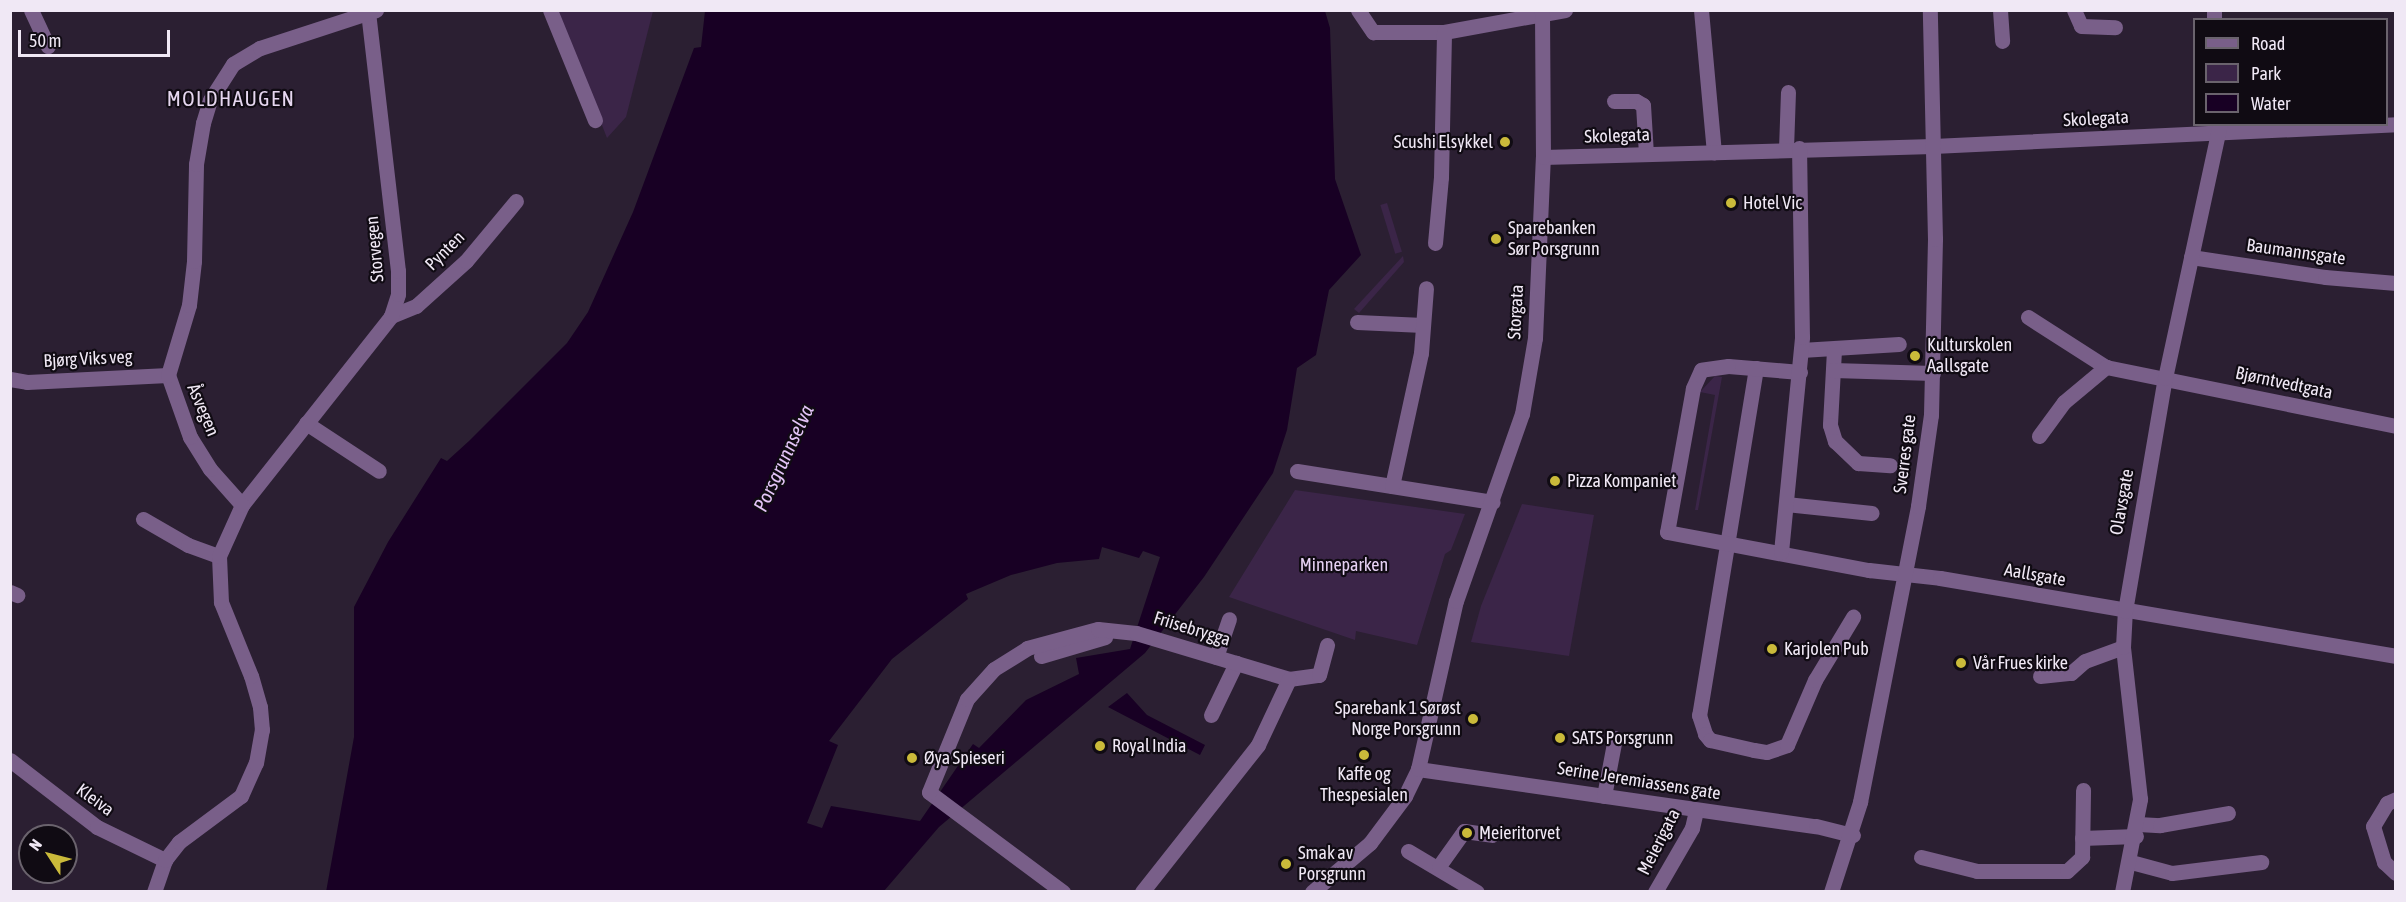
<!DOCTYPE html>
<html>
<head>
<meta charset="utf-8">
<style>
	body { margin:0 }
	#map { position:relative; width:2406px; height:902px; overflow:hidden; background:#2b1f32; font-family:"Asap Condensed",sans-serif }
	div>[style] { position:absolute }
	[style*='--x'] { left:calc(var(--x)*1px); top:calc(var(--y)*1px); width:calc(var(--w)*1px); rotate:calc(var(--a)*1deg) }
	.green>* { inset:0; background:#3b2548; transform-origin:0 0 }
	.water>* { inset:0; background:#180024 }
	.minor>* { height:15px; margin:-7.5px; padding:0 7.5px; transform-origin:7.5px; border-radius:7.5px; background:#795f89 }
	.dots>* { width:16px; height:16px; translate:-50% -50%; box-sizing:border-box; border:3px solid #100b13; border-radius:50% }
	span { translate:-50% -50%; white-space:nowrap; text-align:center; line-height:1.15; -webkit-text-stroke:4.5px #100b13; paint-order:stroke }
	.street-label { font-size:18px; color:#f0e8f5 }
	.poi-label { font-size:18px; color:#f0e8f5 }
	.right { translate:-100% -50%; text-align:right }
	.left { translate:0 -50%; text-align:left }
	.park-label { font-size:18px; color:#e6d1f3 }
	.water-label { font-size:20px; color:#e4c5f8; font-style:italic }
	.quarter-label { font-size:21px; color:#e6d7f0; letter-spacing:1.5px }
	.frame { position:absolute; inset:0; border:12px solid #f0e8f5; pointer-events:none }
	.legend { position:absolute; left:2193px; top:18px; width:195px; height:108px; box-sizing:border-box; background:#100b13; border:2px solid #6a636d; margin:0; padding:8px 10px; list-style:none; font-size:18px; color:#f0e8f5 }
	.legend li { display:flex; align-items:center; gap:12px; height:30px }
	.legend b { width:30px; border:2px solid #6a636d }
	.north { position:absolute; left:18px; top:824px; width:60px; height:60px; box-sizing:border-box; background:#100b13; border:2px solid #6a636d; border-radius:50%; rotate:306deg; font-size:16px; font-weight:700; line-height:24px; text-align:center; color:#f0e8f5 }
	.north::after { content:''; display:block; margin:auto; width:21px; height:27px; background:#caba3a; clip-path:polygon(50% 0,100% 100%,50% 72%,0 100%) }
	.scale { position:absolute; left:18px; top:30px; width:152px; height:27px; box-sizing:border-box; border:3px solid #f0e8f5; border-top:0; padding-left:8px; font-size:18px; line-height:21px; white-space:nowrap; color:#f0e8f5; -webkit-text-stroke:4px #100b13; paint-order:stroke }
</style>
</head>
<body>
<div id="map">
	<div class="green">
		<i style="clip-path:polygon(557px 11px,653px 11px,626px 117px,607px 138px)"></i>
		<i style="left:1387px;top:203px;width:51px;height:7px;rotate:73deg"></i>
		<i style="clip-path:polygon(1403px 256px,1404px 262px,1359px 313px,1354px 309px)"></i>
		<i style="clip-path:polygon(1715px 376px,1722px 377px,1698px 510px,1695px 510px,1715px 395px,1700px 392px)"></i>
		<i style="clip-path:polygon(1295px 490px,1465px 514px,1451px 550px,1445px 554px,1417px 645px,1356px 631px,1355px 640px,1229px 597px)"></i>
		<i style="clip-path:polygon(1522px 504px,1594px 515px,1569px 656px,1471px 642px,1481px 606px)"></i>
	</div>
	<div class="water">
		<i style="clip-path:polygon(evenodd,705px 11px,1325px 11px,1330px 28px,1335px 179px,1361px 255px,1329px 290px,1316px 355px,1297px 368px,1287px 430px,1273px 473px,1204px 577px,1145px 653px,939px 827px,884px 891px,326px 892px,354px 737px,354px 607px,388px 542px,441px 458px,447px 461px,469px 441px,567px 343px,588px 312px,633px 212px,694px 48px,701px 47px,705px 11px,1102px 547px,1139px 558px,1143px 551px,1160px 557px,1130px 649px,1076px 658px,1079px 674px,1026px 700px,979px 748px,973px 744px,920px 821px,831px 806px,822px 828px,807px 823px,838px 745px,829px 741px,892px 659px,968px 599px,966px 594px,1011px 575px,1057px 563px,1099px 559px,1102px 547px)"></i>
		<i style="clip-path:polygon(1127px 693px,1147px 715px,1205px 745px,1200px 755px,1108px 707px)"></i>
	</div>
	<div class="minor">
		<i style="--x:31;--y:10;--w:40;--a:65"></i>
		<i style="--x:550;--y:10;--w:119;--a:67.8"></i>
		<i style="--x:1358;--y:10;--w:27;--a:56"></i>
		<i style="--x:1373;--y:32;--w:71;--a:0"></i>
		<i style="--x:1444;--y:32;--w:123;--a:-10.3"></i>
		<i style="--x:1701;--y:10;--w:143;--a:84.8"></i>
		<i style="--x:2000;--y:10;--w:31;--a:86"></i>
		<i style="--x:2074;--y:10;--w:17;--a:66"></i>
		<i style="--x:2081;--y:26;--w:34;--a:2"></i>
		<i style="--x:2214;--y:10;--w:10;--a:90"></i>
		<i style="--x:1614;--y:101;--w:22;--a:0"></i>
		<i style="--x:1636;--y:101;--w:8;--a:30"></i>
		<i style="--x:1643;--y:105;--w:49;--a:86.5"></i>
		<i style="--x:1786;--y:149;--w:57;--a:-88"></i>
		<i style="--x:1543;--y:157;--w:390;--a:-1.6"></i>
		<i style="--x:1933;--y:146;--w:464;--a:-2.7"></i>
		<i style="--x:1435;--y:243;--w:66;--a:-84.8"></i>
		<i style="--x:1441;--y:177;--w:145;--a:-88.8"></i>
		<i style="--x:2191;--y:257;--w:135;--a:8.5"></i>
		<i style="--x:2325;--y:277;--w:71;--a:4.8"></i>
		<i style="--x:391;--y:316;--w:27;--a:-22"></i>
		<i style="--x:416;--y:306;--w:67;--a:-42"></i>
		<i style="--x:466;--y:261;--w:78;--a:-50.2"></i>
		<i style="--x:2028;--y:317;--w:93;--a:32.7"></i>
		<i style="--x:2106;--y:367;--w:296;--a:11.5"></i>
		<i style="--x:1357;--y:322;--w:66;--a:2.6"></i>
		<i style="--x:1801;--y:350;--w:98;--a:-3.5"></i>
		<i style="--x:1834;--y:350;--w:75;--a:93.1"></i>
		<i style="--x:1830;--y:425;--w:17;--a:73"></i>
		<i style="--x:1835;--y:441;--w:32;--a:44"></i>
		<i style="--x:1858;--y:463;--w:32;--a:4"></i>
		<i style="--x:1756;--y:368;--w:352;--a:99.3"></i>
		<i style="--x:1699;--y:715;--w:20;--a:72"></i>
		<i style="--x:1705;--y:734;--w:8;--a:50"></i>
		<i style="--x:1710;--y:740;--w:45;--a:12.8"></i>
		<i style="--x:1754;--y:750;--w:13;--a:9"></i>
		<i style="--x:1767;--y:752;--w:21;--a:-19"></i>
		<i style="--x:1787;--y:745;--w:71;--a:-66.7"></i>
		<i style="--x:1815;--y:680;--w:74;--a:-58.9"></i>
		<i style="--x:1833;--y:370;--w:100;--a:1.7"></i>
		<i style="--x:1800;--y:372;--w:72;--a:-175.2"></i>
		<i style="--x:1728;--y:366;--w:27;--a:172"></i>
		<i style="--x:1701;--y:370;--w:20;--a:114"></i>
		<i style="--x:1693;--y:388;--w:146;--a:100.2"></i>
		<i style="--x:1667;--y:532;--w:206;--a:10.7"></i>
		<i style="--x:1869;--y:570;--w:71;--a:6.4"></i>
		<i style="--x:1940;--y:578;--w:463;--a:9.7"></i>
		<i style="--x:10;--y:379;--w:17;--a:10"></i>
		<i style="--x:27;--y:382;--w:141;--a:-2.8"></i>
		<i style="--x:306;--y:423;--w:87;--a:33.3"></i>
		<i style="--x:2039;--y:436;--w:42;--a:-53.7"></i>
		<i style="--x:2064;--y:402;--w:55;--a:-39.8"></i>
		<i style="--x:1297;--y:471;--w:198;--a:9"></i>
		<i style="--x:1392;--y:486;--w:136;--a:-77.7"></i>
		<i style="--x:1421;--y:353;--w:65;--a:-85.6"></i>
		<i style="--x:1786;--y:504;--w:86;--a:6"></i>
		<i style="--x:242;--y:505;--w:241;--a:-51.7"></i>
		<i style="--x:391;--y:316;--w:23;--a:-72"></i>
		<i style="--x:398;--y:294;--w:23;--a:-90"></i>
		<i style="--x:398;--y:271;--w:263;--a:-96.6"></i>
		<i style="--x:143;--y:519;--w:52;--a:30"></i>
		<i style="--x:188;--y:545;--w:33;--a:20"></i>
		<i style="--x:1781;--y:552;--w:216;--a:-84.4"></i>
		<i style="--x:1802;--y:337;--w:189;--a:-90.9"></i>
		<i style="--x:10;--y:592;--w:8;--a:23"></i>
		<i style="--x:1041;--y:656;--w:67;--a:-16.5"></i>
		<i style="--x:1216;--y:657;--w:40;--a:-71.1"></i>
		<i style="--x:2040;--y:676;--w:31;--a:-6"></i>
		<i style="--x:2071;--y:673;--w:18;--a:-41"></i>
		<i style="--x:2085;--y:661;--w:40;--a:-20.2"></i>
		<i style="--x:1289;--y:679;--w:30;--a:-8"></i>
		<i style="--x:1319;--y:675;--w:31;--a:-75"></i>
		<i style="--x:1211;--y:715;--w:58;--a:-64.3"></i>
		<i style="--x:10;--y:760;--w:110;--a:37.6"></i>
		<i style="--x:97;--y:827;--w:76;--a:25.9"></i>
		<i style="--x:1418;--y:769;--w:402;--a:8.2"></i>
		<i style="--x:1816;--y:826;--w:38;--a:14"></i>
		<i style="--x:1604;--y:796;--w:59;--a:-79.3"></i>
		<i style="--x:2396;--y:799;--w:10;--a:156"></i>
		<i style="--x:2387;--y:803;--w:27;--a:121"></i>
		<i style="--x:2373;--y:826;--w:38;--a:73"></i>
		<i style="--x:2384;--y:862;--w:16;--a:43"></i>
		<i style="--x:2138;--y:824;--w:22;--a:3"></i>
		<i style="--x:2160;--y:825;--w:69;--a:-10"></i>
		<i style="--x:2082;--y:838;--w:54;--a:-2.1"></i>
		<i style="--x:1408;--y:851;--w:80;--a:30.7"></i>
		<i style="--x:1921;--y:857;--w:58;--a:14"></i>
		<i style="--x:1977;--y:871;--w:90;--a:0"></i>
		<i style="--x:2067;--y:871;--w:21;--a:-43"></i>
		<i style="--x:2082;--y:857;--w:67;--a:-89.1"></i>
		<i style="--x:2131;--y:862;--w:42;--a:15"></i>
		<i style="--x:2172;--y:873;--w:90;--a:-7"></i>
		<i style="--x:1439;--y:866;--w:43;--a:-54.5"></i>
		<i style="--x:1464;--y:831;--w:28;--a:8"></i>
		<i style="--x:154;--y:892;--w:34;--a:-71"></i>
		<i style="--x:165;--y:860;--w:23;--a:-52"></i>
		<i style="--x:179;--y:842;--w:77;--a:-36.6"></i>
		<i style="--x:241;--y:796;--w:36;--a:-66"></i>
		<i style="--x:256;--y:763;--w:34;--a:-80"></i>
		<i style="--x:262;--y:730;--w:23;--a:-95"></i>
		<i style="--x:260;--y:707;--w:32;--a:-106"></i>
		<i style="--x:251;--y:676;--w:80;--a:-112.1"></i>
		<i style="--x:221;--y:602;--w:46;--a:-92.5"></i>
		<i style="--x:219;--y:556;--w:56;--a:-65.7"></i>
		<i style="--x:242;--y:505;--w:48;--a:-131.6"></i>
		<i style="--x:210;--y:469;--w:38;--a:-122"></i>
		<i style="--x:190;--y:437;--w:66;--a:-109.5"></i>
		<i style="--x:168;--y:375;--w:73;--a:-73.3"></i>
		<i style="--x:189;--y:305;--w:44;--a:-83.5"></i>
		<i style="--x:194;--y:261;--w:97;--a:-88.8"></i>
		<i style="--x:196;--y:164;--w:42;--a:-80.3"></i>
		<i style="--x:203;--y:123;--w:24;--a:-73"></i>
		<i style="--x:210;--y:100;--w:43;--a:-57.4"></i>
		<i style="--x:233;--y:64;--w:31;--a:-31"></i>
		<i style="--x:260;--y:48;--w:122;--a:-18.1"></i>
		<i style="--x:1063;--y:892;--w:167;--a:-143.3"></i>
		<i style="--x:929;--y:792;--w:100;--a:-67.8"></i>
		<i style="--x:967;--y:699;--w:40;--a:-48"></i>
		<i style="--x:994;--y:669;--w:39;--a:-32"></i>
		<i style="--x:1027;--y:648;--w:73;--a:-15"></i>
		<i style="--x:1098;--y:629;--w:38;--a:6"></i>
		<i style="--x:1136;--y:633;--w:160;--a:16.7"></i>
		<i style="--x:1289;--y:679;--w:73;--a:115.2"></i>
		<i style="--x:1258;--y:745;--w:187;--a:128.3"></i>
		<i style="--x:1312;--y:892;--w:76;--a:-40.2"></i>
		<i style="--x:1370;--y:843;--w:59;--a:-53.3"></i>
		<i style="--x:1405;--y:796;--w:30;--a:-64"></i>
		<i style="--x:1418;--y:769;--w:172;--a:-77.3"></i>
		<i style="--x:1456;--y:601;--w:198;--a:-70.6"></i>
		<i style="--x:1522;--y:414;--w:77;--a:-80.3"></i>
		<i style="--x:1535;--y:338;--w:181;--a:-87.5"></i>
		<i style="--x:1543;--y:157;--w:147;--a:-90.4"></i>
		<i style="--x:1655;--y:892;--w:74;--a:-60"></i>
		<i style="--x:1692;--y:828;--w:18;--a:-77"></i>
		<i style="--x:1831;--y:892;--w:95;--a:-72.1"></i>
		<i style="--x:1860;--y:802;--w:302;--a:-78.9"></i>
		<i style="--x:1918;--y:506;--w:92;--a:-81.9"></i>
		<i style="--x:1931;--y:415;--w:176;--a:-88.7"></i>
		<i style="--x:1935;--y:239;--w:229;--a:-91.3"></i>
		<i style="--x:2122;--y:892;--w:95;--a:-79"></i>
		<i style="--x:2140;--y:799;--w:153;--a:-96.4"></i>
		<i style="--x:2123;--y:647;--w:36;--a:-87"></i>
		<i style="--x:2125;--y:611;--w:236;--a:-80.3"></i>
		<i style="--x:2165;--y:378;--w:260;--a:-77.8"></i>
	</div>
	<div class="dots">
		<i style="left:1505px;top:142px;background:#caba3a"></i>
		<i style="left:1731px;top:203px;background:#caba3a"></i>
		<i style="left:1496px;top:239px;background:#caba3a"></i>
		<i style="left:1915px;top:356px;background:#caba3a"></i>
		<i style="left:1555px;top:481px;background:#caba3a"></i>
		<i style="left:1772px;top:649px;background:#caba3a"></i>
		<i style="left:1961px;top:663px;background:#caba3a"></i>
		<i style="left:1473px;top:719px;background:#caba3a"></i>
		<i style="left:1560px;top:738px;background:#caba3a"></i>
		<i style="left:1100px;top:746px;background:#caba3a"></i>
		<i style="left:1364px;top:755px;background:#caba3a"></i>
		<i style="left:912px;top:758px;background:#caba3a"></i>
		<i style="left:1467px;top:833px;background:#caba3a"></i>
		<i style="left:1286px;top:864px;background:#caba3a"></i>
	</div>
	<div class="street-label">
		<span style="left:2096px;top:119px;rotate:-3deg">Skolegata</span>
		<span style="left:1617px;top:136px;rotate:-2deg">Skolegata</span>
		<span style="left:375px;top:249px;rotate:-95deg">Storvegen</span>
		<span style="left:445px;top:251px;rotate:-45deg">Pynten</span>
		<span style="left:2296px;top:252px;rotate:8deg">Baumannsgate</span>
		<span style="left:1516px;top:312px;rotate:-87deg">Storgata</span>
		<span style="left:88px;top:359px;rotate:-3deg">Bjørg Viks veg</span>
		<span style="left:2284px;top:383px;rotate:12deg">Bjørntvedtgata</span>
		<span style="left:203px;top:410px;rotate:67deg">Åsvegen</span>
		<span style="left:1905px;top:454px;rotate:-83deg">Sverres gate</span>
		<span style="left:2122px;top:502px;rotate:-80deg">Olavsgate</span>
		<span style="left:2035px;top:575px;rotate:10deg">Aallsgate</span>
		<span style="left:1192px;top:629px;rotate:17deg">Friisebrygga</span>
		<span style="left:1639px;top:781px;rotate:9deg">Serine Jeremiassens gate</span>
		<span style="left:95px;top:800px;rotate:36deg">Kleiva</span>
		<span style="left:1659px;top:842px;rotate:-63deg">Meierigata</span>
	</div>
	<div class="poi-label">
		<span class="right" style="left:1493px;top:142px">Scushi Elsykkel</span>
		<span class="left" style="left:1743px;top:203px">Hotel Vic</span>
		<span class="left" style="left:1508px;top:239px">Sparebanken<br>Sør Porsgrunn</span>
		<span class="left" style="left:1927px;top:356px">Kulturskolen<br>Aallsgate</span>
		<span class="left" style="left:1567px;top:481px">Pizza Kompaniet</span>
		<span class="left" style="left:1784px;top:649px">Karjolen Pub</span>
		<span class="left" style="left:1973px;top:663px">Vår Frues kirke</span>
		<span class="right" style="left:1461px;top:719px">Sparebank 1 Sørøst<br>Norge Porsgrunn</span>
		<span class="left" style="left:1572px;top:738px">SATS Porsgrunn</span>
		<span class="left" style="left:1112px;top:746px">Royal India</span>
		<span class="left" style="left:924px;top:758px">Øya Spieseri</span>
		<span style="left:1364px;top:785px">Kaffe og<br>Thespesialen</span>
		<span class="left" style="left:1479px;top:833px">Meieritorvet</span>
		<span class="left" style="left:1298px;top:864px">Smak av<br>Porsgrunn</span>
	</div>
	<div class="park-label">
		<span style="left:1344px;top:565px">Minneparken</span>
	</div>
	<div class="water-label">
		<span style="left:783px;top:458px;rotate:-65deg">Porsgrunnselva</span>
	</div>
	<div class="quarter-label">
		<span style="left:231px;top:98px">MOLDHAUGEN</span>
	</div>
	<div class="frame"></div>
	<ul class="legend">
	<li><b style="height:8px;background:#795f89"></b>Road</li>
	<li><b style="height:16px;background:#3b2548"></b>Park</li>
	<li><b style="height:16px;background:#180024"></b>Water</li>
	</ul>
	<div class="north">N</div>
	<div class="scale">50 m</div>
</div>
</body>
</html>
